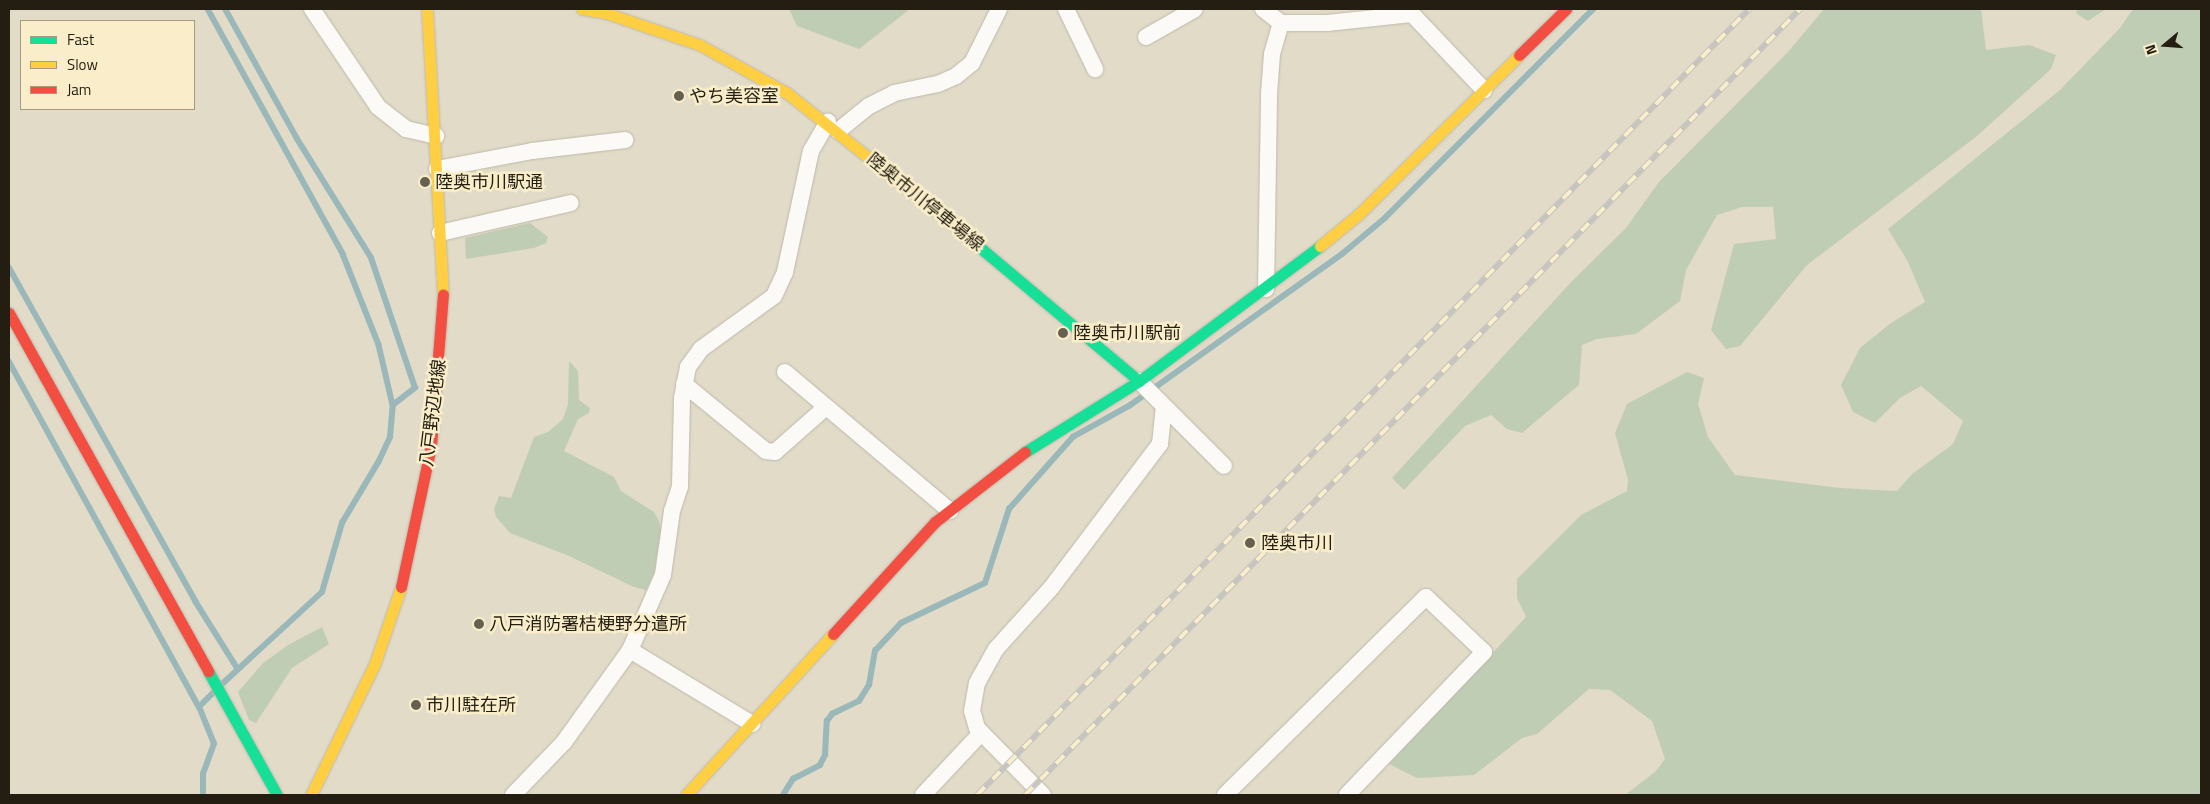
<!DOCTYPE html>
<html>
<head>
<meta charset="utf-8">
<style>
	body { margin:0 }
	#map { position:relative; width:2210px; height:804px; overflow:hidden; background:#e2dbc8; font-family:"Titillium Web","Noto Sans JP",sans-serif }
	div>[style] { position:absolute }
	[style*='--x'] { left:calc(var(--x)*1px); top:calc(var(--y)*1px); width:calc(var(--w)*1px); rotate:calc(var(--a)*1deg) }
	.green>* { inset:0; background:#c0cdb5 }
	.stream>* { height:5.5px; margin:-2.75px; padding:0 2.75px; transform-origin:2.75px; border-radius:2.75px; background:#9ab7b9 }
	.roads { filter:drop-shadow(0 0 1px #beb9aa) drop-shadow(0 0 1px #beb9aa) }
	.street>* { height:16px; margin:-8px; padding:0 8px; transform-origin:8px; border-radius:8px; background:#fbfaf7 }
	.fast>* { height:11px; margin:-5.5px; padding:0 5.5px; transform-origin:5.5px; border-radius:5.5px; background:#16e098 }
	.slow>* { height:11px; margin:-5.5px; padding:0 5.5px; transform-origin:5.5px; border-radius:5.5px; background:#ffcf43 }
	.jam>* { height:11px; margin:-5.5px; padding:0 5.5px; transform-origin:5.5px; border-radius:5.5px; background:#f24e42 }
	.rail>* { height:5.5px; margin-top:-2.75px; transform-origin:0; background:repeating-linear-gradient(90deg,#faeeca 0 11px,#c6c4bf 0 22px); box-sizing:border-box; border-block:1px solid #c6c4bf }
	.dots>* { width:14px; height:14px; translate:-50% -50%; box-sizing:border-box; border:2px solid #faeeca; border-radius:50% }
	span { translate:-50% -50%; white-space:nowrap; text-align:center; line-height:1.15; -webkit-text-stroke:5px #faeeca; paint-order:stroke }
	.poi-label { font-size:18px; color:#231e11 }
	.left { translate:0 -50%; text-align:left }
	.street-label { font-size:18px; color:#231e11 }
	.frame { position:absolute; inset:0; border:10px solid #231e11; pointer-events:none }
	.legend { position:absolute; left:20px; top:20px; width:175px; height:90px; box-sizing:border-box; background:#faeeca; border:1px solid #a49b80; margin:0; padding:6px 9px; list-style:none; font-size:15px; color:#231e11 }
	.legend li { display:flex; align-items:center; gap:10px; height:25px }
	.legend b { width:25px; border:1px solid #a49b80 }
	.north { position:absolute; left:2140px; top:20px; width:50px; height:50px; -webkit-text-stroke:4px #faeeca; paint-order:stroke; rotate:252deg; font-size:14px; font-weight:700; line-height:20px; text-align:center; color:#231e11 }
	.north::after { content:''; display:block; margin:auto; width:18px; height:22px; background:#231e11; clip-path:polygon(50% 0,100% 100%,50% 72%,0 100%) }
</style>
</head>
<body>
<div id="map">
	<div class="green">
		<i style="clip-path:polygon(789px 9px,910px 9px,859px 49px,797px 26px)"></i>
		<i style="clip-path:polygon(1824px 9px,1981px 9px,1986px 50px,2029px 45px,2056px 55px,2051px 69px,1977px 136px,1807px 265px,1740px 346px,1726px 349px,1711px 330px,1734px 244px,1776px 239px,1773px 207px,1742px 207px,1717px 215px,1686px 270px,1680px 301px,1636px 334px,1597px 339px,1582px 345px,1579px 385px,1522px 433px,1507px 429px,1491px 415px,1465px 426px,1404px 490px,1392px 478px,1572px 281px,1626px 228px,1659px 182px,1788px 52px)"></i>
		<i style="clip-path:polygon(2076px 9px,2106px 9px,2088px 21px,2077px 14px)"></i>
		<i style="clip-path:polygon(2133px 9px,2201px 9px,2201px 795px,1625px 795px,1655px 772px,1665px 759px,1652px 721px,1610px 690px,1589px 689px,1537px 734px,1522px 738px,1474px 775px,1417px 778px,1389px 764px,1526px 617px,1517px 598px,1517px 579px,1581px 515px,1627px 491px,1628px 480px,1615px 433px,1627px 404px,1687px 372px,1704px 378px,1698px 404px,1708px 437px,1735px 475px,1840px 488px,1897px 491px,1912px 474px,1953px 444px,1963px 421px,1921px 386px,1900px 398px,1875px 423px,1853px 412px,1841px 385px,1860px 348px,1891px 323px,1925px 302px,1908px 262px,1888px 229px,2060px 90px,2120px 28px)"></i>
		<i style="clip-path:polygon(530px 223px,548px 237px,546px 243px,534px 248px,466px 259px,465px 238px)"></i>
		<i style="clip-path:polygon(569px 361px,578px 371px,579px 400px,590px 408px,589px 413px,578px 419px,564px 451px,614px 477px,621px 491px,654px 512px,659px 521px,661px 531px,654px 573px,646px 590px,634px 587px,569px 556px,510px 533px,496px 517px,494px 509px,499px 496px,511px 498px,534px 437px,548px 432px,563px 419px,568px 404px)"></i>
		<i style="clip-path:polygon(322px 627px,329px 644px,292px 668px,256px 723px,249px 720px,238px 692px,262px 664px,288px 645px)"></i>
	</div>
	<div class="stream">
		<i style="--x:208;--y:9;--w:280;--a:61.1"></i>
		<i style="--x:343;--y:254;--w:98;--a:68.4"></i>
		<i style="--x:379;--y:345;--w:62;--a:76.9"></i>
		<i style="--x:9;--y:267;--w:384;--a:60.8"></i>
		<i style="--x:196;--y:602;--w:79;--a:57.9"></i>
		<i style="--x:9;--y:361;--w:395;--a:61.2"></i>
		<i style="--x:221;--y:685;--w:137;--a:-42.6"></i>
		<i style="--x:322;--y:592;--w:72;--a:-73.8"></i>
		<i style="--x:342;--y:523;--w:72;--a:-59.2"></i>
		<i style="--x:379;--y:461;--w:26;--a:-65"></i>
		<i style="--x:390;--y:437;--w:32;--a:-85"></i>
		<i style="--x:393;--y:405;--w:28;--a:-38"></i>
		<i style="--x:415;--y:388;--w:137;--a:-108.7"></i>
		<i style="--x:371;--y:258;--w:140;--a:-121.9"></i>
		<i style="--x:297;--y:139;--w:149;--a:-119"></i>
		<i style="--x:203;--y:795;--w:21;--a:-90"></i>
		<i style="--x:203;--y:774;--w:32;--a:-70"></i>
		<i style="--x:214;--y:744;--w:40;--a:-112"></i>
		<i style="--x:199;--y:707;--w:20;--a:-45"></i>
		<i style="--x:783;--y:795;--w:19;--a:-58"></i>
		<i style="--x:793;--y:779;--w:30;--a:-27"></i>
		<i style="--x:820;--y:765;--w:11;--a:-63"></i>
		<i style="--x:825;--y:755;--w:34;--a:-87"></i>
		<i style="--x:827;--y:721;--w:9;--a:-54"></i>
		<i style="--x:832;--y:714;--w:30;--a:-26"></i>
		<i style="--x:859;--y:701;--w:19;--a:-58"></i>
		<i style="--x:869;--y:685;--w:35;--a:-80"></i>
		<i style="--x:875;--y:651;--w:38;--a:-47"></i>
		<i style="--x:901;--y:623;--w:93;--a:-25.5"></i>
		<i style="--x:985;--y:583;--w:78;--a:-72"></i>
		<i style="--x:1009;--y:509;--w:96;--a:-48.4"></i>
		<i style="--x:1073;--y:437;--w:64;--a:-29"></i>
		<i style="--x:1129;--y:406;--w:262;--a:-35.5"></i>
		<i style="--x:1342;--y:254;--w:56;--a:-39.9"></i>
		<i style="--x:1385;--y:218;--w:295;--a:-45.1"></i>
	</div>
	<div class="roads">
		<div class="street">
			<i style="--x:312;--y:9;--w:118;--a:56"></i>
			<i style="--x:378;--y:107;--w:36;--a:38"></i>
			<i style="--x:406;--y:129;--w:31;--a:13"></i>
			<i style="--x:1066;--y:9;--w:67;--a:64.2"></i>
			<i style="--x:1263;--y:9;--w:23;--a:38"></i>
			<i style="--x:1281;--y:23;--w:46;--a:0"></i>
			<i style="--x:1327;--y:23;--w:85;--a:-6"></i>
			<i style="--x:1412;--y:14;--w:105;--a:46.5"></i>
			<i style="--x:1146;--y:37;--w:56;--a:-29.7"></i>
			<i style="--x:838;--y:131;--w:40;--a:-39"></i>
			<i style="--x:869;--y:106;--w:28;--a:-27"></i>
			<i style="--x:894;--y:93;--w:45;--a:-11.6"></i>
			<i style="--x:938;--y:84;--w:20;--a:-24"></i>
			<i style="--x:956;--y:76;--w:21;--a:-39"></i>
			<i style="--x:972;--y:63;--w:60;--a:-63.4"></i>
			<i style="--x:437;--y:169;--w:97;--a:-10.7"></i>
			<i style="--x:532;--y:151;--w:94;--a:-6.7"></i>
			<i style="--x:440;--y:233;--w:134;--a:-12.9"></i>
			<i style="--x:1266;--y:289;--w:195;--a:-89.1"></i>
			<i style="--x:1269;--y:94;--w:40;--a:-85.7"></i>
			<i style="--x:1272;--y:54;--w:32;--a:-74"></i>
			<i style="--x:785;--y:372;--w:216;--a:40.1"></i>
			<i style="--x:1139;--y:381;--w:120;--a:45"></i>
			<i style="--x:684;--y:384;--w:106;--a:39.3"></i>
			<i style="--x:766;--y:451;--w:9;--a:6"></i>
			<i style="--x:775;--y:452;--w:68;--a:-41.4"></i>
			<i style="--x:630;--y:650;--w:143;--a:31.2"></i>
			<i style="--x:513;--y:795;--w:74;--a:-46.1"></i>
			<i style="--x:564;--y:742;--w:113;--a:-54.3"></i>
			<i style="--x:630;--y:650;--w:82;--a:-66.3"></i>
			<i style="--x:663;--y:575;--w:65;--a:-82"></i>
			<i style="--x:672;--y:511;--w:25;--a:-72"></i>
			<i style="--x:680;--y:487;--w:89;--a:-88.7"></i>
			<i style="--x:682;--y:398;--w:32;--a:-79"></i>
			<i style="--x:688;--y:367;--w:22;--a:-54"></i>
			<i style="--x:701;--y:349;--w:90;--a:-36"></i>
			<i style="--x:774;--y:296;--w:26;--a:-65"></i>
			<i style="--x:785;--y:272;--w:124;--a:-77.9"></i>
			<i style="--x:811;--y:151;--w:34;--a:-60"></i>
			<i style="--x:923;--y:795;--w:85;--a:-46.9"></i>
			<i style="--x:1043;--y:795;--w:94;--a:-134.6"></i>
			<i style="--x:977;--y:728;--w:18;--a:-106"></i>
			<i style="--x:972;--y:711;--w:28;--a:-80"></i>
			<i style="--x:977;--y:683;--w:39;--a:-61"></i>
			<i style="--x:996;--y:649;--w:82;--a:-48"></i>
			<i style="--x:1051;--y:588;--w:181;--a:-52.9"></i>
			<i style="--x:1160;--y:444;--w:37;--a:-84"></i>
			<i style="--x:1225;--y:795;--w:282;--a:-44.6"></i>
			<i style="--x:1426;--y:597;--w:80;--a:43.5"></i>
			<i style="--x:1484;--y:652;--w:198;--a:133.8"></i>
		</div>
		<div class="fast">
			<i style="--x:952;--y:224;--w:244;--a:40"></i>
			<i style="--x:1025;--y:452;--w:134;--a:-31.9"></i>
			<i style="--x:1139;--y:381;--w:226;--a:-36.7"></i>
			<i style="--x:208;--y:671;--w:142;--a:60.9"></i>
		</div>
		<div class="slow">
			<i style="--x:427;--y:9;--w:285;--a:86.8"></i>
			<i style="--x:582;--y:9;--w:24;--a:9"></i>
			<i style="--x:606;--y:13;--w:99;--a:18.8"></i>
			<i style="--x:700;--y:45;--w:99;--a:28.9"></i>
			<i style="--x:787;--y:93;--w:211;--a:38.4"></i>
			<i style="--x:1320;--y:246;--w:50;--a:-39.4"></i>
			<i style="--x:1359;--y:214;--w:226;--a:-44.8"></i>
			<i style="--x:311;--y:795;--w:147;--a:-64.1"></i>
			<i style="--x:375;--y:663;--w:80;--a:-71.1"></i>
			<i style="--x:686;--y:795;--w:218;--a:-47.6"></i>
		</div>
		<div class="jam">
			<i style="--x:1519;--y:55;--w:66;--a:-44.4"></i>
			<i style="--x:9;--y:313;--w:410;--a:60.9"></i>
			<i style="--x:401;--y:587;--w:144;--a:-78"></i>
			<i style="--x:431;--y:446;--w:152;--a:-85.5"></i>
			<i style="--x:833;--y:634;--w:151;--a:-47.7"></i>
			<i style="--x:935;--y:522;--w:114;--a:-37.9"></i>
		</div>
	</div>
	<div class="rail">
		<i style="--x:977;--y:795;--w:1102;--a:-45.51"></i>
		<i style="--x:1025;--y:795;--w:1104;--a:-45.4"></i>
	</div>
	<div class="dots">
		<i style="left:679px;top:96px;background:#666051"></i>
		<i style="left:425px;top:182px;background:#666051"></i>
		<i style="left:1063px;top:333px;background:#666051"></i>
		<i style="left:1250px;top:543px;background:#666051"></i>
		<i style="left:479px;top:624px;background:#666051"></i>
		<i style="left:416px;top:705px;background:#666051"></i>
	</div>
	<div class="poi-label">
		<span class="left" style="left:689px;top:96px">やち美容室</span>
		<span class="left" style="left:435px;top:182px">陸奥市川駅通</span>
		<span class="left" style="left:1073px;top:333px">陸奥市川駅前</span>
		<span class="left" style="left:1261px;top:543px">陸奥市川</span>
		<span class="left" style="left:489px;top:624px">八戸消防署桔梗野分遣所</span>
		<span class="left" style="left:426px;top:705px">市川駐在所</span>
	</div>
	<div class="street-label">
		<span style="left:925px;top:202px;rotate:39deg">陸奥市川停車場線</span>
		<span style="left:433px;top:413px;rotate:-83deg">八戸野辺地線</span>
	</div>
	<div class="frame"></div>
	<ul class="legend">
	<li><b style="height:6px;background:#16e098"></b>Fast</li>
	<li><b style="height:6px;background:#ffcf43"></b>Slow</li>
	<li><b style="height:6px;background:#f24e42"></b>Jam</li>
	</ul>
	<div class="north">N</div>
</div>
</body>
</html>
